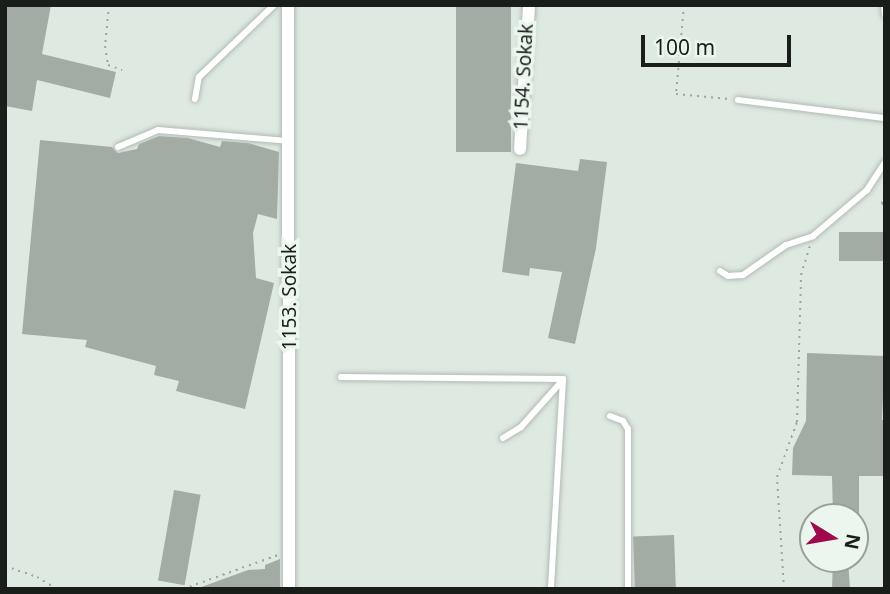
<!DOCTYPE html>
<html>
<head>
<meta charset="utf-8">
<style>
	body { margin:0 }
	#map { position:relative; width:890px; height:594px; overflow:hidden; background:#dee9e1; font-family:"Noto Sans",sans-serif }
	div>[style] { position:absolute }
	[style*='--x'] { left:calc(var(--x)*1px); top:calc(var(--y)*1px); width:calc(var(--w)*1px); rotate:calc(var(--a)*1deg) }
	.building>* { inset:0; background:#a2aca4; transform-origin:0 0 }
	.path>* { height:2px; margin-top:-1px; transform-origin:0; background:repeating-linear-gradient(90deg,#9ca59e 0 2px,transparent 0 7px) }
	.roads { filter:drop-shadow(0 0 2px #b1bbb3) drop-shadow(0 0 2px #b1bbb3) }
	.lane>* { height:6px; margin:-3px; padding:0 3px; transform-origin:3px; border-radius:3px; background:#fff }
	.street>* { height:12px; margin:-6px; padding:0 6px; transform-origin:6px; border-radius:6px; background:#fff }
	span { translate:-50% -50%; white-space:nowrap; text-align:center; line-height:1.15; -webkit-text-stroke:7px #ebf6ee; paint-order:stroke }
	.street-label { font-size:19px; color:#1a1e1b }
	.frame { position:absolute; inset:0; border:7px solid #1a1e1b; pointer-events:none }
	.north { position:absolute; left:799px; top:503px; width:70px; height:70px; box-sizing:border-box; background:#ebf6ee; border:2px solid #97a09a; border-radius:50%; rotate:101deg; font-size:19px; font-weight:700; line-height:28px; text-align:center; color:#1a1e1b }
	.north::after { content:''; display:block; margin:auto; width:24px; height:32px; background:#a0094e; clip-path:polygon(50% 0,100% 100%,50% 72%,0 100%) }
	.scale { position:absolute; left:641px; top:35px; width:150px; height:32px; box-sizing:border-box; border:4px solid #1a1e1b; border-top:0; padding-left:9px; font-size:21px; line-height:24px; white-space:nowrap; color:#1a1e1b; -webkit-text-stroke:5px #ebf6ee; paint-order:stroke }
</style>
</head>
<body>
<div id="map">
	<div class="building">
		<i style="clip-path:polygon(5px 5px,51px 5px,42px 54px,116px 72px,110px 98px,37px 80px,32px 111px,5px 106px)"></i>
		<i style="left:456px;top:5px;width:55px;height:147px"></i>
		<i style="clip-path:polygon(159px 136px,188px 138px,220px 147px,222px 141px,248px 143px,279px 152px,277px 219px,258px 214px,253px 233px,256px 278px,274px 283px,245px 409px,176px 391px,179px 381px,154px 375px,156px 366px,85px 347px,87px 340px,22px 334px,40px 140px,112px 147px,118px 153px,137px 149px,139px 144px)"></i>
		<i style="clip-path:polygon(580px 159px,607px 162px,596px 248px,575px 344px,548px 338px,562px 272px,530px 268px,529px 276px,502px 272px,516px 163px,578px 171px)"></i>
		<i style="left:885px;top:232px;width:29px;height:46px;rotate:90deg"></i>
		<i style="clip-path:polygon(807px 353px,885px 356px,882px 420px,885px 420px,885px 476px,859px 476px,859px 517px,833px 517px,832px 476px,792px 475px,793px 448px,806px 421px)"></i>
		<i style="left:174px;top:490px;width:27px;height:92px;rotate:10deg"></i>
		<i style="left:674px;top:535px;width:54px;height:41px;rotate:88deg"></i>
		<i style="clip-path:polygon(280px 559px,280px 589px,196px 589px,248px 570px,265px 569px,265px 565px)"></i>
		<i style="clip-path:polygon(833px 559px,848px 559px,850px 589px,832px 589px)"></i>
	</div>
	<div class="path">
		<i style="--x:109;--y:5;--w:41;--a:95.6"></i>
		<i style="--x:105;--y:46;--w:19;--a:81"></i>
		<i style="--x:108;--y:65;--w:15;--a:20"></i>
		<i style="--x:684;--y:5;--w:89;--a:95.1"></i>
		<i style="--x:676;--y:94;--w:53;--a:5.4"></i>
		<i style="--x:885;--y:195;--w:9;--a:111"></i>
		<i style="--x:882;--y:203;--w:7;--a:63"></i>
		<i style="--x:5;--y:566;--w:34;--a:19"></i>
		<i style="--x:37;--y:577;--w:23;--a:31"></i>
		<i style="--x:183;--y:589;--w:101;--a:-19.7"></i>
		<i style="--x:784;--y:589;--w:112;--a:-93.6"></i>
		<i style="--x:777;--y:477;--w:59;--a:-70"></i>
		<i style="--x:797;--y:422;--w:147;--a:-88.4"></i>
		<i style="--x:801;--y:275;--w:31;--a:-73"></i>
	</div>
	<div class="roads">
		<div class="lane">
			<i style="--x:884;--y:5;--w:10;--a:84"></i>
			<i style="--x:195;--y:99;--w:22;--a:-80"></i>
			<i style="--x:199;--y:77;--w:104;--a:-43.8"></i>
			<i style="--x:738;--y:100;--w:148;--a:7"></i>
			<i style="--x:118;--y:147;--w:43;--a:-23"></i>
			<i style="--x:158;--y:130;--w:130;--a:4.8"></i>
			<i style="--x:720;--y:271;--w:9;--a:32"></i>
			<i style="--x:728;--y:276;--w:15;--a:-4"></i>
			<i style="--x:743;--y:275;--w:52;--a:-34.9"></i>
			<i style="--x:786;--y:245;--w:28;--a:-18"></i>
			<i style="--x:813;--y:236;--w:71;--a:-40.4"></i>
			<i style="--x:867;--y:190;--w:33;--a:-57"></i>
			<i style="--x:341;--y:377;--w:222;--a:0.5"></i>
			<i style="--x:563;--y:379;--w:210;--a:93.3"></i>
			<i style="--x:610;--y:416;--w:14;--a:21"></i>
			<i style="--x:623;--y:421;--w:9;--a:58"></i>
			<i style="--x:628;--y:429;--w:160;--a:90"></i>
			<i style="--x:503;--y:438;--w:21;--a:-31"></i>
			<i style="--x:521;--y:427;--w:62;--a:-48.3"></i>
		</div>
		<div class="street">
			<i style="--x:288;--y:5;--w:584;--a:89.9"></i>
			<i style="--x:520;--y:149;--w:144;--a:-86.4"></i>
		</div>
	</div>
	<div class="street-label">
		<span style="left:524px;top:77px;rotate:-87deg">1154. Sokak</span>
		<span style="left:290px;top:297px;rotate:-90deg">1153. Sokak</span>
	</div>
	<div class="frame"></div>
	<div class="north">N</div>
	<div class="scale">100 m</div>
</div>
</body>
</html>
